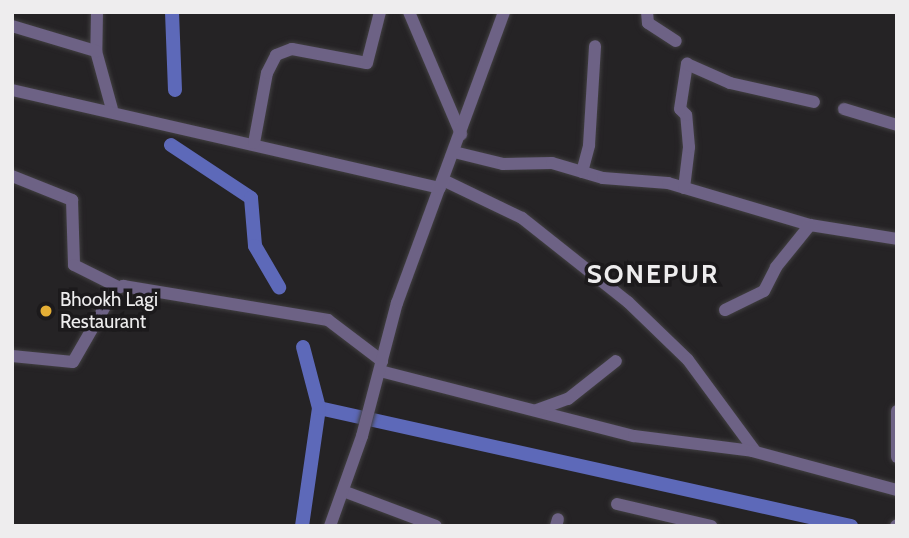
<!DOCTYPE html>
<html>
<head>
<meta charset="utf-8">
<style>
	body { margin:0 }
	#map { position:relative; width:909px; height:538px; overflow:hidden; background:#252325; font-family:Cabin,sans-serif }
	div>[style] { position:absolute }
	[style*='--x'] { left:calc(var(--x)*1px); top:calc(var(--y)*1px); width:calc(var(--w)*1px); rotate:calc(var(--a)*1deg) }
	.river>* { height:14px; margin:-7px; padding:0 7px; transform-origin:7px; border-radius:7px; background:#5d69b9 }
	.roads { filter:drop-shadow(0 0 2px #413f41) drop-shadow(0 0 2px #413f41) }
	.minor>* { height:12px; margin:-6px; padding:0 6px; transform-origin:6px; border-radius:6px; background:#6d6285 }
	.dots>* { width:19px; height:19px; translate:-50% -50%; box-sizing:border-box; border:4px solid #1c1a1c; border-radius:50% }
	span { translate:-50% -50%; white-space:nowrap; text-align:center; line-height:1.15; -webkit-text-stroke:7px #1c1a1c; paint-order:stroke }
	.poi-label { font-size:19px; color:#eeedee }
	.left { translate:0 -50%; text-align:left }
	.district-label { font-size:26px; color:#eeedee; font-weight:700; letter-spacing:2px }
	.frame { position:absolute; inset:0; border:14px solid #eeedee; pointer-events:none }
</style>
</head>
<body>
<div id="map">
	<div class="river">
		<i style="--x:172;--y:12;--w:78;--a:87.8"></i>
		<i style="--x:171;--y:145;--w:96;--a:33.5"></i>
		<i style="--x:251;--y:198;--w:48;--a:85.2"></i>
		<i style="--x:255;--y:246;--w:48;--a:59.7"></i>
		<i style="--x:319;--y:408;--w:545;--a:12.51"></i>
		<i style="--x:302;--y:526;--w:119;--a:-81.8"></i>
		<i style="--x:319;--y:408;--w:63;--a:-104.7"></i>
	</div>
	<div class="roads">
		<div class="minor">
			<i style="--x:97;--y:12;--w:39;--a:91"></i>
			<i style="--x:96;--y:51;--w:60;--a:74.6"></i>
			<i style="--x:409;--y:12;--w:133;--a:66.9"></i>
			<i style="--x:647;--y:12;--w:11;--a:85"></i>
			<i style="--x:648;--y:23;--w:33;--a:33"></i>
			<i style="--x:12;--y:26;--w:88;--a:16.6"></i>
			<i style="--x:12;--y:90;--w:439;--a:12.9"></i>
			<i style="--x:844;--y:109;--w:55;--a:16.8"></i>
			<i style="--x:254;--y:143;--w:71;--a:-79.5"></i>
			<i style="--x:267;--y:73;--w:20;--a:-63"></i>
			<i style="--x:276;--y:55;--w:17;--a:-21"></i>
			<i style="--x:292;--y:49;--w:76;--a:10.6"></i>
			<i style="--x:367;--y:63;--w:53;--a:-75.7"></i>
			<i style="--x:454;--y:152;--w:50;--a:13.8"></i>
			<i style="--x:503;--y:164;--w:49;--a:-1.2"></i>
			<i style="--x:552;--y:163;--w:53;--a:16.4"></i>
			<i style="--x:603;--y:178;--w:65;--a:4.4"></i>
			<i style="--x:668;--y:183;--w:148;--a:16.5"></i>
			<i style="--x:810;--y:225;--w:88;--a:9.1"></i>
			<i style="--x:582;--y:172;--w:28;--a:-75"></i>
			<i style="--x:589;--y:145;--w:99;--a:-86.5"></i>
			<i style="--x:12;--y:176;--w:65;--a:21.8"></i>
			<i style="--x:72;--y:200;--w:65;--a:88.2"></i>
			<i style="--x:74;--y:265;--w:49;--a:26.6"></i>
			<i style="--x:443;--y:180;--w:88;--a:25.7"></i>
			<i style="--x:522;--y:218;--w:135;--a:38.4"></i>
			<i style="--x:628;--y:302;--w:83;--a:44"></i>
			<i style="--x:688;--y:360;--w:113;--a:53.6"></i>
			<i style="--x:684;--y:188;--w:41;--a:-83"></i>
			<i style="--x:689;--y:147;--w:32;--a:-95"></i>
			<i style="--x:686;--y:115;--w:8;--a:-135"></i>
			<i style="--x:680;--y:109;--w:46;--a:-81.2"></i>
			<i style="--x:687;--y:64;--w:47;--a:23.8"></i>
			<i style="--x:730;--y:83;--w:86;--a:12.7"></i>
			<i style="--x:725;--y:310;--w:43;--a:-26"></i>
			<i style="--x:764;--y:291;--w:27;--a:-63"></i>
			<i style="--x:776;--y:267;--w:54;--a:-51"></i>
			<i style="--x:12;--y:356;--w:61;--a:5.6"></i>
			<i style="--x:73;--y:362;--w:84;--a:-60.1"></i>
			<i style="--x:115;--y:289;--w:9;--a:-21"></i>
			<i style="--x:123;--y:286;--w:208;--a:9.4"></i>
			<i style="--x:328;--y:320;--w:68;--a:37.2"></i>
			<i style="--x:380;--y:371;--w:262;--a:14.4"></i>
			<i style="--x:634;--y:436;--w:119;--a:7.2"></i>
			<i style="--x:752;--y:451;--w:150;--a:15.1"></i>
			<i style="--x:537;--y:410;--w:33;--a:-20"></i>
			<i style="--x:568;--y:399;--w:61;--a:-38.4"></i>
			<i style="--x:897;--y:411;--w:46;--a:90"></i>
			<i style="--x:343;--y:491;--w:99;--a:20.6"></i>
			<i style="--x:617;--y:504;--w:97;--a:13.2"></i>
			<i style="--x:330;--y:526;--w:96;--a:-70.4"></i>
			<i style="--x:362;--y:436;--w:138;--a:-75.3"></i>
			<i style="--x:397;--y:303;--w:310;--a:-69.8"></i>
			<i style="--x:556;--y:526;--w:7;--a:-74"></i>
			<i style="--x:896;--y:526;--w:1;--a:-45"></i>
		</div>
	</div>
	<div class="dots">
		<i style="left:46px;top:311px;background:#e4ae35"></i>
	</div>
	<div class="poi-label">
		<span class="left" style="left:60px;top:311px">Bhookh Lagi<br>Restaurant</span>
	</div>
	<div class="district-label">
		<span style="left:653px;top:275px">SONEPUR</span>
	</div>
	<div class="frame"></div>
</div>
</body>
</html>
